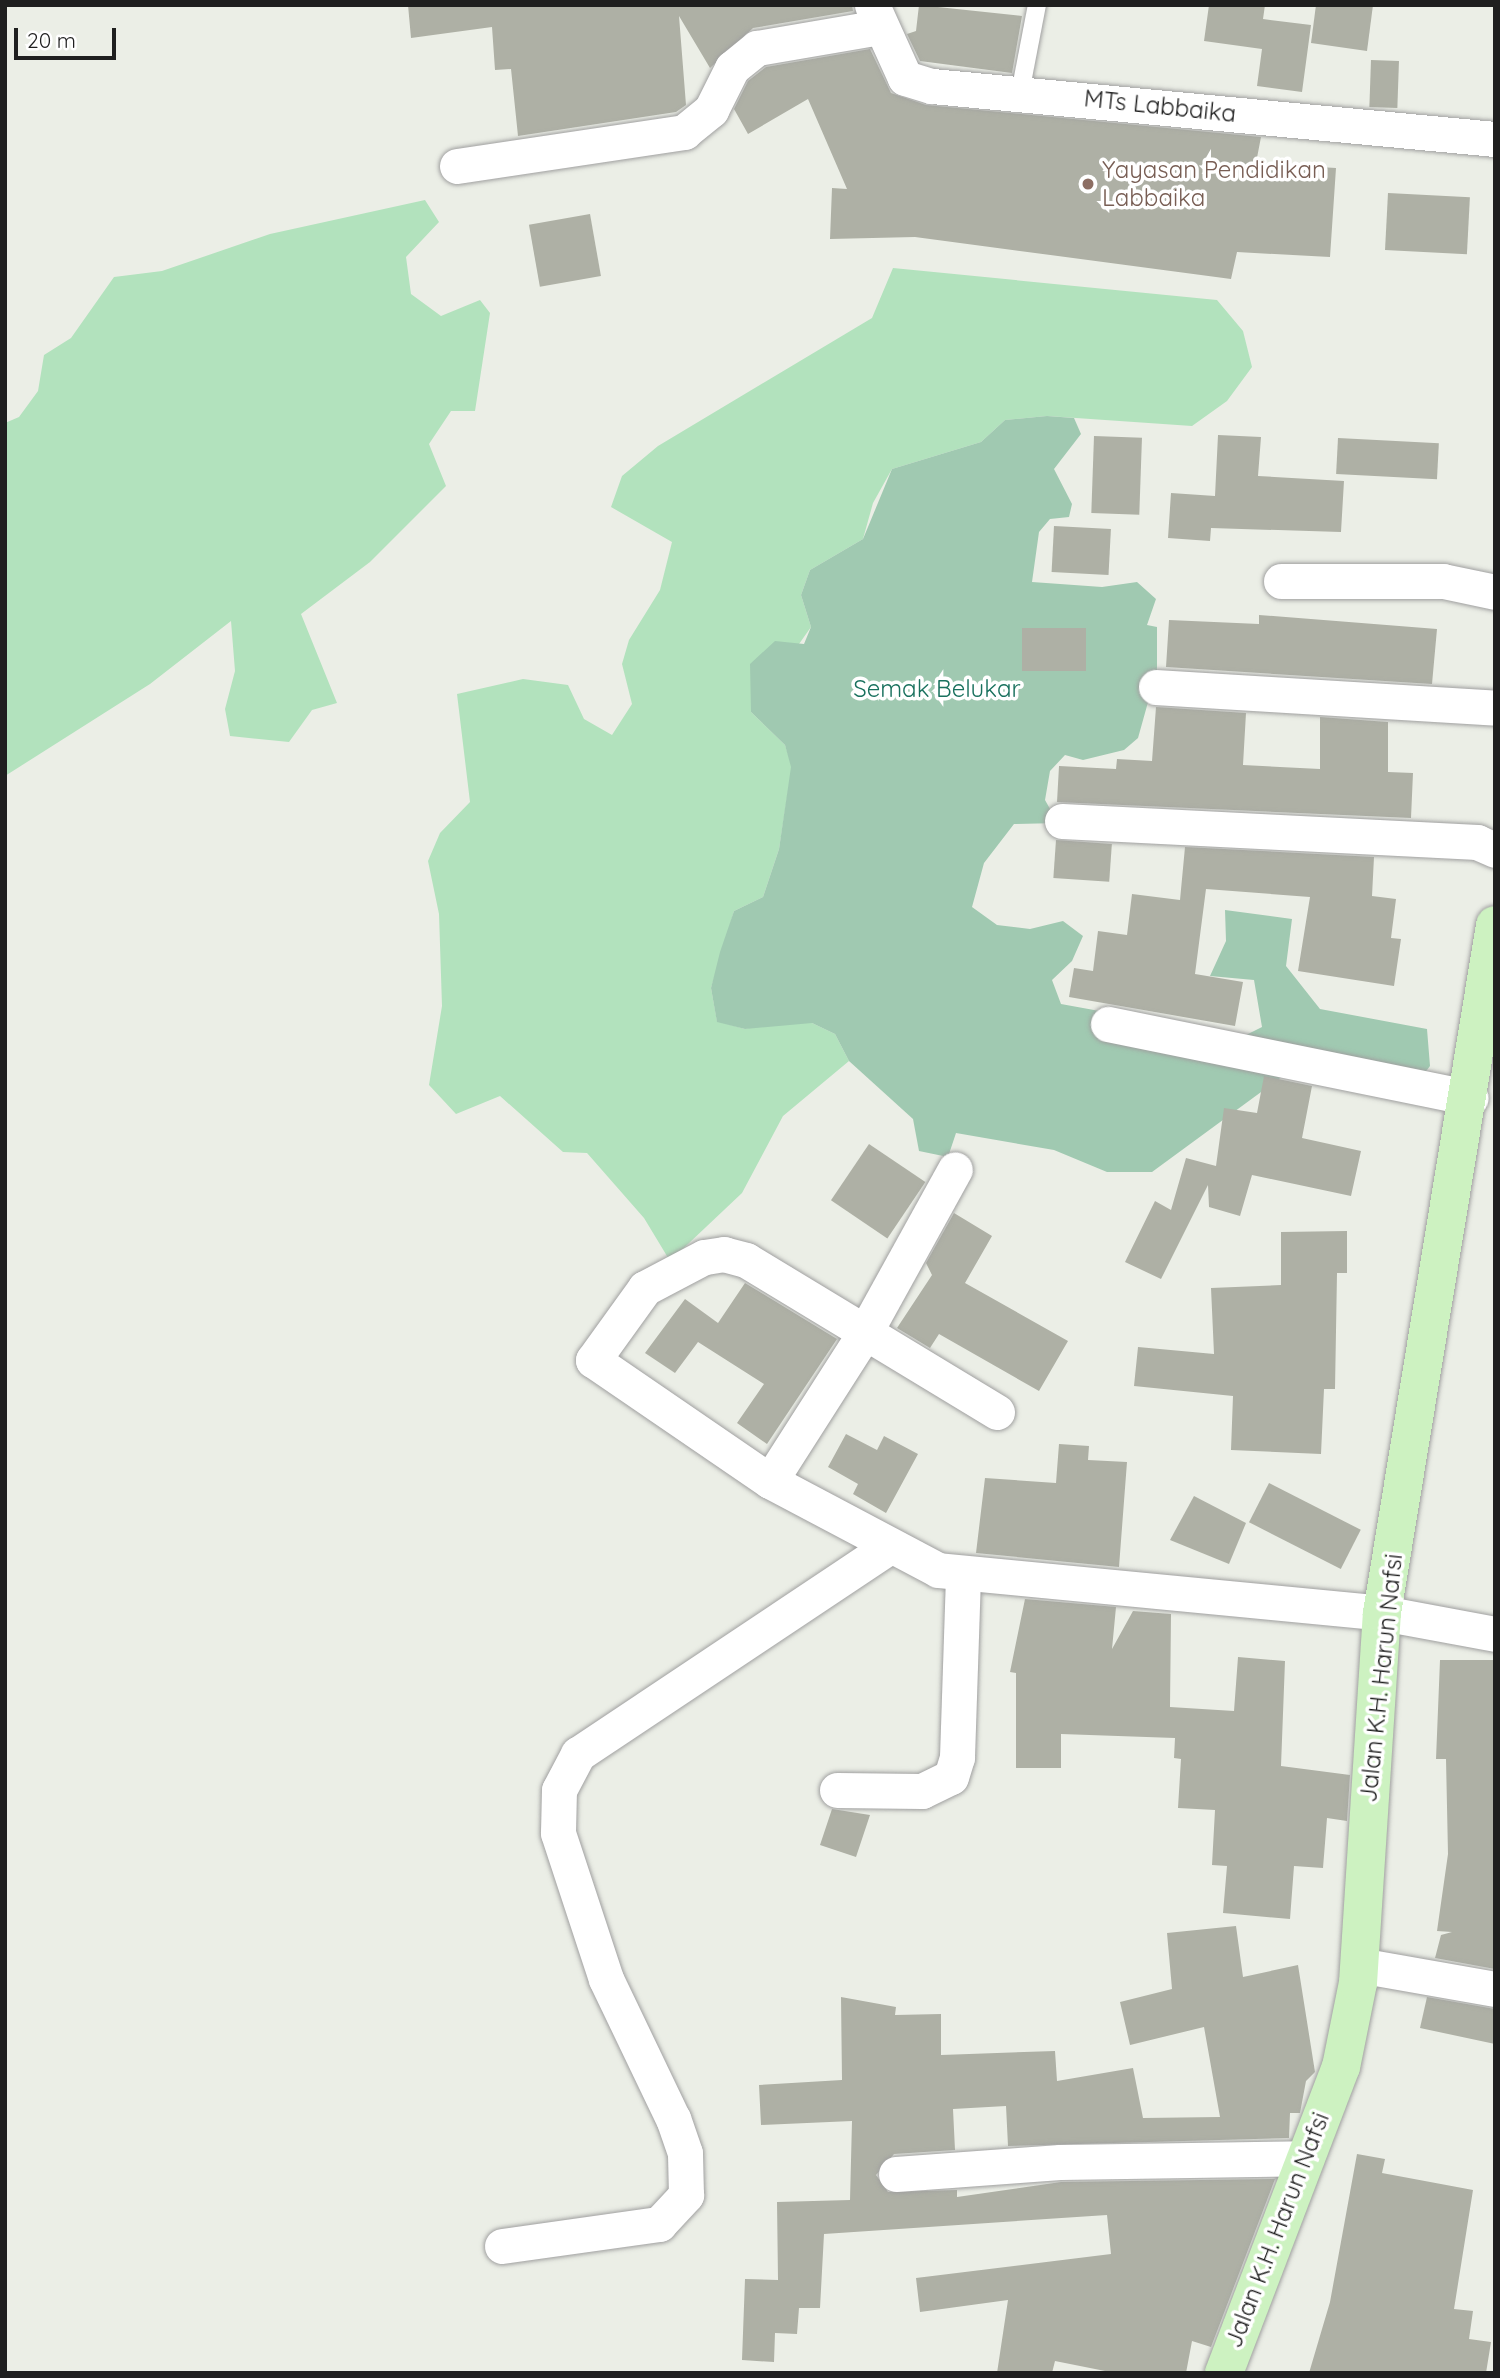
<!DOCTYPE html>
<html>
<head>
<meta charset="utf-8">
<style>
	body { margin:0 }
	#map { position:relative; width:1500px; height:2378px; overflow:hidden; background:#ebeee6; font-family:Quicksand,sans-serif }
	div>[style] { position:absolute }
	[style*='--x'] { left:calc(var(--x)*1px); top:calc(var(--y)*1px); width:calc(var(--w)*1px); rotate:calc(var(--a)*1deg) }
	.grass>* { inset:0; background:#b2e2bd }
	.forest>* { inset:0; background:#a0c9b1 }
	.building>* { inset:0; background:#aeb0a5; transform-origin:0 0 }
	.roads { filter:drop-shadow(0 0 2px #a0a0a0) drop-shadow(0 0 2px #a0a0a0) }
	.service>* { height:18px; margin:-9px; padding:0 9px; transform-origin:9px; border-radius:9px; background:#fff }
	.minor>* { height:35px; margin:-17.5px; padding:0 17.5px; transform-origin:17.5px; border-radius:17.5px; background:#fff }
	.secondary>* { height:38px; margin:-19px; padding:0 19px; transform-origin:19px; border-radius:19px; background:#cdf2c1 }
	.dots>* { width:19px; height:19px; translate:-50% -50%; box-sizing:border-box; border:4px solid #fff; border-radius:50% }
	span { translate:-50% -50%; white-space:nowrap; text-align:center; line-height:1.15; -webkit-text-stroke:7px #fff; paint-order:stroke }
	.street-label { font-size:24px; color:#1f1f1f }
	.education-label { font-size:24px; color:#785e54 }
	.left { translate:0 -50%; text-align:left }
	.park-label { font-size:24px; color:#19715e }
	.frame { position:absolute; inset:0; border:7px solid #1f1f1f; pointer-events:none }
	.scale { position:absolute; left:14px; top:28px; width:102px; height:32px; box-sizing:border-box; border:4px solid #1f1f1f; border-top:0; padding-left:9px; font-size:21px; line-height:24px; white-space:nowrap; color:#1f1f1f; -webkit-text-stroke:5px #fff; paint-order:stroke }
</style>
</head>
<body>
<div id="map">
	<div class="grass">
		<i style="clip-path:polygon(425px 200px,439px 222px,406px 257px,411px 294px,441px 316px,480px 300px,490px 313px,475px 411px,451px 411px,429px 444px,446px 486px,370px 562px,301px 614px,337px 703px,312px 710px,289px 742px,230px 736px,225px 709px,235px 671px,231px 621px,150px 684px,5px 776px,5px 423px,19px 417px,38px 391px,44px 355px,71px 338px,114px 277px,162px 271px,270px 234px)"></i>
		<i style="clip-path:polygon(893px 268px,1217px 300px,1243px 331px,1252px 367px,1227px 401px,1192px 426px,1047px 416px,1005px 420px,981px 442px,892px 469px,873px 503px,863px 539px,810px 570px,801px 595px,811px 627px,751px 712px,785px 745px,792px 766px,779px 849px,763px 897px,734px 911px,711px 988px,717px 1021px,745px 1029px,779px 1021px,812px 1023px,835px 1034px,849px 1061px,783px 1116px,742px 1193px,670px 1261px,644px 1218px,587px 1153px,563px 1152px,500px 1096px,456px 1114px,429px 1085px,442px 1006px,439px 914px,428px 861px,440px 833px,470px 802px,457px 694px,523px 679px,568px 685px,584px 719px,612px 735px,632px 704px,622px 664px,629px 640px,660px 590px,672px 542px,611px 507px,622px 476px,658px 446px,872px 318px)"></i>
	</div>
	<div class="forest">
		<i style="clip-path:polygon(1047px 416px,1074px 418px,1081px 434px,1054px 469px,1072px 504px,1069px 517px,1050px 519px,1039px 532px,1032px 582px,1102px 587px,1137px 582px,1156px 599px,1147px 625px,1157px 627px,1157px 670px,1138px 738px,1124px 750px,1083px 760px,1065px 755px,1050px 771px,1045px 800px,1054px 816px,1102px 822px,1014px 824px,984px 863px,972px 907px,997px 925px,1030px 929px,1063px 921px,1083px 936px,1072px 961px,1052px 980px,1061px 1004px,1242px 1037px,1262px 1027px,1254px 980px,1210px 976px,1226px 941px,1225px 910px,1292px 919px,1286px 966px,1320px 1009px,1427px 1029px,1430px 1066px,1414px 1087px,1283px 1076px,1152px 1172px,1107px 1172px,1054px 1150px,956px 1133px,948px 1157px,919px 1151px,913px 1119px,849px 1061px,835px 1034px,812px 1023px,745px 1029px,717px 1022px,711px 988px,720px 952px,734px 911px,763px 897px,779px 849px,791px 767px,785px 745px,751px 712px,750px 664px,775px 641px,804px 644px,811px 627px,801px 595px,810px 570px,863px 539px,892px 469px,981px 442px,1005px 420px)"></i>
	</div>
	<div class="building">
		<i style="clip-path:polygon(408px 5px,852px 5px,853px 11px,753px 28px,710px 68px,679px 16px,686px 105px,676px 112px,518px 136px,511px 69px,495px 70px,492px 27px,411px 38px)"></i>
		<i style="clip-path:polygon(919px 5px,1022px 16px,1012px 73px,920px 61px,907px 34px,916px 31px)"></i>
		<i style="clip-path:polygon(1209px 5px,1265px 5px,1263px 19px,1311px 25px,1302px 92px,1257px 86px,1262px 49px,1204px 41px)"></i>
		<i style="clip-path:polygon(1316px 5px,1373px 5px,1367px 51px,1311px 43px)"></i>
		<i style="clip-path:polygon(870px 49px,891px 93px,926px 105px,1261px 137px,1256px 163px,1336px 168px,1330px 257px,1237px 252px,1231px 279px,915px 237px,830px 239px,832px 188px,847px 189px,808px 99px,748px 134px,734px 109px,748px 81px,766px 67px)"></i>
		<i style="left:1371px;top:60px;width:28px;height:47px;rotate:2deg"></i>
		<i style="left:1388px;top:193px;width:82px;height:57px;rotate:3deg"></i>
		<i style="left:590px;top:214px;width:63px;height:62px;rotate:80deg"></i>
		<i style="clip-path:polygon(1218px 435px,1261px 437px,1258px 476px,1344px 481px,1341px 532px,1211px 528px,1210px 541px,1168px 538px,1171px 493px,1215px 496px)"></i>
		<i style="left:1094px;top:436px;width:48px;height:77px;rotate:2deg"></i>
		<i style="left:1338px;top:438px;width:101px;height:36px;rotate:3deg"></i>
		<i style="left:1054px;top:526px;width:57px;height:46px;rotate:3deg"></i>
		<i style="clip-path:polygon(1259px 615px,1437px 629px,1432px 684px,1166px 667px,1169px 620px,1259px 624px)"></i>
		<i style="left:1022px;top:628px;width:64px;height:43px"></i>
		<i style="clip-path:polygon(1156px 707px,1246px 713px,1243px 765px,1320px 769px,1320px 717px,1388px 722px,1388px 772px,1413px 773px,1411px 818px,1057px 802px,1059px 766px,1116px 769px,1117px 759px,1152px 761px)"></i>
		<i style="left:1056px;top:840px;width:56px;height:38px;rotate:4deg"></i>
		<i style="clip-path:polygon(1185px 847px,1374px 857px,1372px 896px,1396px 899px,1391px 938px,1401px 939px,1394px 986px,1298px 971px,1310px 897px,1206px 889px,1195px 974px,1243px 982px,1235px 1026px,1069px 997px,1074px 968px,1093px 971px,1098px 931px,1127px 935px,1132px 894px,1180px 900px)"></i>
		<i style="clip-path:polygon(1264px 1076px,1312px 1086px,1302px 1138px,1361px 1151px,1351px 1196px,1252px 1175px,1240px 1216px,1209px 1207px,1208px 1185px,1161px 1279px,1125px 1262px,1155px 1201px,1171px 1210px,1186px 1158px,1216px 1166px,1224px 1108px,1257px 1113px)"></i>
		<i style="left:869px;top:1144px;width:68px;height:68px;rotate:34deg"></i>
		<i style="clip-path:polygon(954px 1213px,992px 1236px,965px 1283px,1068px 1341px,1039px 1391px,939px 1334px,930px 1348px,897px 1328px,932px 1275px,926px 1263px)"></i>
		<i style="clip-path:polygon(1347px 1231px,1347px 1273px,1337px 1273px,1335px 1389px,1324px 1389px,1321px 1454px,1231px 1450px,1233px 1396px,1134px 1386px,1138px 1347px,1214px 1354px,1211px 1288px,1281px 1285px,1281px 1232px)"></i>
		<i style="clip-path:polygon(745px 1283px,837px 1339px,767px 1444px,737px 1423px,764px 1384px,698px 1342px,675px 1373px,645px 1353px,685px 1299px,718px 1323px)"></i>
		<i style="clip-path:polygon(846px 1434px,877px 1450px,884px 1436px,918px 1454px,886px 1513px,853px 1494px,858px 1484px,828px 1467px)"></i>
		<i style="clip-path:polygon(1059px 1444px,1089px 1446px,1088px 1460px,1127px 1462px,1119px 1567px,976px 1553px,985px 1478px,1056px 1483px)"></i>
		<i style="left:1269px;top:1483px;width:103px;height:44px;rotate:27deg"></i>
		<i style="clip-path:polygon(1194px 1496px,1246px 1523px,1229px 1564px,1170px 1540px)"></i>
		<i style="clip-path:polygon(1025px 1599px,1116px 1607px,1112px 1649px,1133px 1611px,1171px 1614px,1170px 1707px,1234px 1711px,1238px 1657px,1285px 1661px,1281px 1766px,1350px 1775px,1347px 1821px,1327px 1818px,1323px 1868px,1294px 1866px,1290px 1919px,1223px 1913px,1227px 1866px,1212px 1865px,1215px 1810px,1178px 1808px,1181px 1759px,1174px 1758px,1175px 1738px,1061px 1734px,1061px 1768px,1016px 1768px,1016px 1673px,1010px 1672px)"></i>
		<i style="clip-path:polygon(1440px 1660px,1495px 1660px,1495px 1969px,1435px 1958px,1441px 1935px,1452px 1932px,1437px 1931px,1448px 1854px,1446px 1759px,1436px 1759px)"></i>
		<i style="clip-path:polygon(832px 1809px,870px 1815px,856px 1857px,820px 1845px)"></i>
		<i style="clip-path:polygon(1236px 1926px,1243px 1977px,1298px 1965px,1315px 2072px,1306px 2081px,1300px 2113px,1290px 2113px,1289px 2138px,1008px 2146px,1006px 2106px,953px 2109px,955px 2150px,894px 2154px,876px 2175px,888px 2192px,957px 2190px,957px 2197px,1061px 2182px,1275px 2179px,1211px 2347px,1192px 2341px,1186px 2373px,1115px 2373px,1055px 2361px,1052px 2373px,997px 2373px,1008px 2300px,920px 2312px,916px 2278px,1111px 2254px,1107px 2215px,824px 2234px,820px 2308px,799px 2308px,797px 2334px,775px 2333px,774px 2362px,742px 2360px,745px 2279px,778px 2280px,777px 2202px,850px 2200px,852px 2121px,761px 2125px,759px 2085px,842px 2080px,841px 1997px,896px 2007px,895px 2015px,941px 2014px,941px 2055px,1055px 2051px,1057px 2081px,1133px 2068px,1143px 2118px,1220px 2117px,1204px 2027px,1130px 2045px,1120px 2002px,1172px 1989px,1167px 1933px)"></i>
		<i style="clip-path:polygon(1427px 1997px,1495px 2009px,1495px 2044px,1420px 2028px)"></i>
		<i style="clip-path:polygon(1357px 2154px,1385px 2159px,1382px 2173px,1473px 2190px,1454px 2309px,1473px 2311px,1469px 2339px,1491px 2342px,1486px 2373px,1309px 2373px,1330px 2302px)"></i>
	</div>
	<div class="roads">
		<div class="service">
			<i style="--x:1020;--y:93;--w:90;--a:-79.1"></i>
		</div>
		<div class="minor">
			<i style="--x:872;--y:5;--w:80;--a:65.7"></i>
			<i style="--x:905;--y:78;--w:28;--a:17"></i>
			<i style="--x:932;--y:86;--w:565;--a:5.38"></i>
			<i style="--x:457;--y:166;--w:230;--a:-8.5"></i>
			<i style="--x:684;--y:132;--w:35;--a:-39"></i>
			<i style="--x:711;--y:110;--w:47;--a:-63.4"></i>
			<i style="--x:732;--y:68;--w:32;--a:-39"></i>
			<i style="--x:757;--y:48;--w:125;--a:-9.7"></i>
			<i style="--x:1281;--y:581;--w:162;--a:0"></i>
			<i style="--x:1443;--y:581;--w:53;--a:11.9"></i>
			<i style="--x:1156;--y:687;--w:340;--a:3.5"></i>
			<i style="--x:1062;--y:821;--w:416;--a:2.9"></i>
			<i style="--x:1477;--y:842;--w:20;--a:24"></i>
			<i style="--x:1108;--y:1024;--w:370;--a:11.5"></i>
			<i style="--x:997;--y:1412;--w:293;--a:-148.8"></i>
			<i style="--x:746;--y:1260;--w:23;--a:-165"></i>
			<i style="--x:724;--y:1254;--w:20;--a:171"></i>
			<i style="--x:704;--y:1257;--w:67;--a:152.3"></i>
			<i style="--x:645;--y:1288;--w:89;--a:125.8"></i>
			<i style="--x:593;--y:1360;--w:214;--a:34.4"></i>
			<i style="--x:770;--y:1481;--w:190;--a:27.9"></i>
			<i style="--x:938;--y:1570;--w:446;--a:5.5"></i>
			<i style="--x:1382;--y:1613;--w:115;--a:10.5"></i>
			<i style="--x:770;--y:1481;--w:174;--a:-57.4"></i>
			<i style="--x:864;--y:1334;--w:188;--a:-61.1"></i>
			<i style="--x:837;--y:1790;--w:85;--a:0.7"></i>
			<i style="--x:922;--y:1791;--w:32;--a:-26"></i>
			<i style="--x:951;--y:1777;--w:21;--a:-73"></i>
			<i style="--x:957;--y:1757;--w:181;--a:-88.1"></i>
			<i style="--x:1359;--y:1965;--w:138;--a:10"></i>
			<i style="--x:896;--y:2174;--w:164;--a:-4.2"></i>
			<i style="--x:1060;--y:2162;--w:244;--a:-0.9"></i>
			<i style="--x:502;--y:2246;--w:159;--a:-8"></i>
			<i style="--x:659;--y:2224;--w:40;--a:-47"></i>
			<i style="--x:686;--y:2195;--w:42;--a:-91.4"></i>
			<i style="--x:685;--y:2153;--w:36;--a:-109"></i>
			<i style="--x:673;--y:2119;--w:155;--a:-115.6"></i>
			<i style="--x:606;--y:1979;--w:154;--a:-108.2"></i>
			<i style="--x:558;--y:1833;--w:43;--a:-88.7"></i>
			<i style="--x:559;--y:1790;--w:41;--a:-62.2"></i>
			<i style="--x:578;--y:1754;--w:373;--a:-33.7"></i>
		</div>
		<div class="secondary">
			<i style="--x:1224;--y:2373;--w:328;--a:-69.1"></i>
			<i style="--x:1341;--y:2067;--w:86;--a:-78.6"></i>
			<i style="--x:1358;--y:1983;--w:371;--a:-86.3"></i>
			<i style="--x:1382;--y:1613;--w:697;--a:-80.67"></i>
		</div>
	</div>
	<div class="dots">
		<i style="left:1088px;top:184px;background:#8d6e63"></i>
	</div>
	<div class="street-label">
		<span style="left:1160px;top:106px;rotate:6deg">MTs Labbaika</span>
		<span style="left:1381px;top:1678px;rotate:-84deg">Jalan K.H. Harun Nafsi</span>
		<span style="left:1277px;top:2230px;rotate:-69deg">Jalan K.H. Harun Nafsi</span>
	</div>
	<div class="education-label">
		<span class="left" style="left:1102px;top:184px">Yayasan Pendidikan<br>Labbaika</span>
	</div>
	<div class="park-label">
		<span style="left:937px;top:689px">Semak Belukar</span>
	</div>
	<div class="frame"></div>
	<div class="scale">20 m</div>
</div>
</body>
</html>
